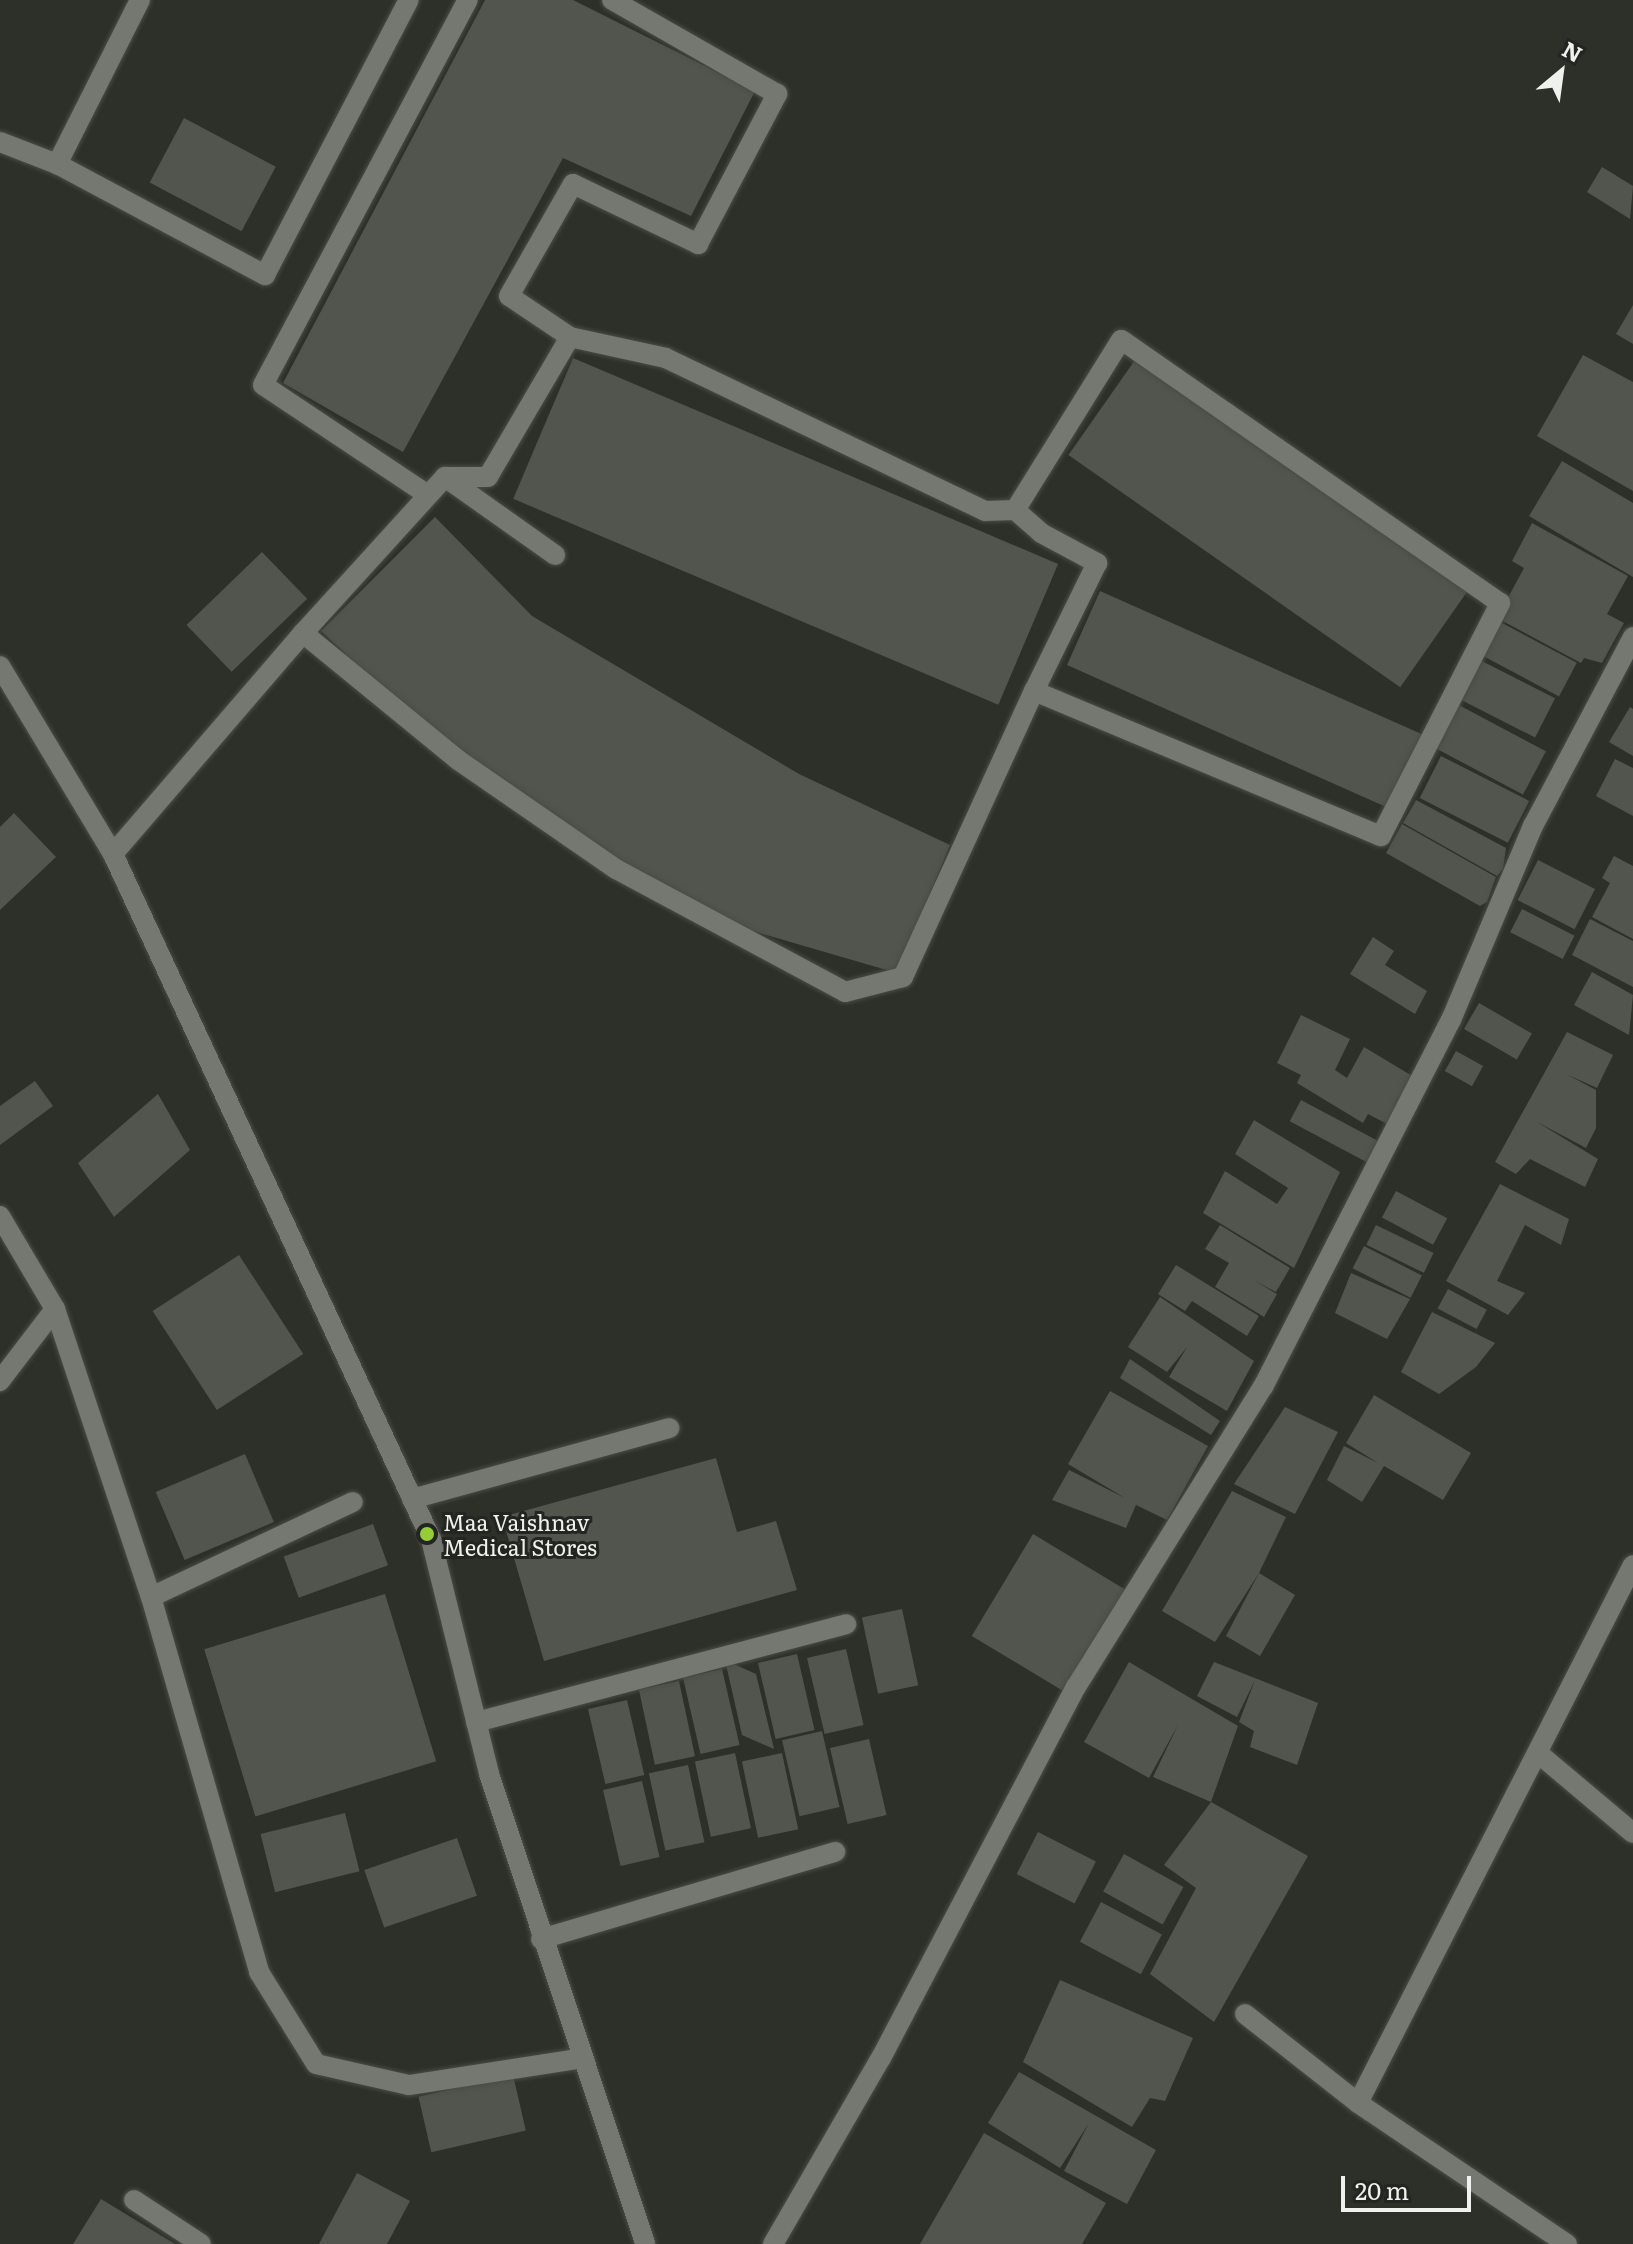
<!DOCTYPE html>
<html>
<head>
<meta charset="utf-8">
<style>
	body { margin:0 }
	#map { position:relative; width:1633px; height:2244px; overflow:hidden; background:#2d3029; font-family:Literata,serif }
	div>[style] { position:absolute }
	[style*='--x'] { left:calc(var(--x)*1px); top:calc(var(--y)*1px); width:calc(var(--w)*1px); rotate:calc(var(--a)*1deg) }
	.building>* { inset:0; background:#51554d; transform-origin:0 0 }
	.roads { filter:drop-shadow(0 0 2px #494c47) drop-shadow(0 0 2px #494c47) }
	.minor>* { height:20px; margin:-10px; padding:0 10px; transform-origin:10px; border-radius:10px; background:#757870 }
	.dots>* { width:22px; height:22px; translate:-50% -50%; box-sizing:border-box; border:4px solid #232620; border-radius:50% }
	span { translate:-50% -50%; white-space:nowrap; text-align:center; line-height:1.15; -webkit-text-stroke:6px #232620; paint-order:stroke }
	.poi-label { font-size:22px; color:#eff1ed }
	.left { translate:0 -50%; text-align:left }
	.north { position:absolute; left:1521px; top:32px; width:80px; height:80px; -webkit-text-stroke:6px #232620; paint-order:stroke; rotate:29deg; font-size:22px; font-weight:700; line-height:32px; text-align:center; color:#eff1ed }
	.north::after { content:''; display:block; margin:auto; width:28px; height:36px; background:#eff1ed; clip-path:polygon(50% 0,100% 100%,50% 72%,0 100%) }
	.scale { position:absolute; left:1341px; top:2176px; width:130px; height:36px; box-sizing:border-box; border:4px solid #eff1ed; border-top:0; padding-left:10px; font-size:24px; line-height:28px; white-space:nowrap; color:#eff1ed; -webkit-text-stroke:6px #232620; paint-order:stroke }
</style>
</head>
<body>
<div id="map">
	<div class="building">
		<i style="clip-path:polygon(485px 0,573px 0,755px 91px,691px 216px,563px 158px,403px 452px,283px 383px)"></i>
		<i style="left:184px;top:118px;width:104px;height:73px;rotate:28deg"></i>
		<i style="clip-path:polygon(1602px 167px,1633px 186px,1630px 219px,1587px 192px)"></i>
		<i style="clip-path:polygon(1633px 305px,1633px 344px,1616px 334px)"></i>
		<i style="clip-path:polygon(1583px 355px,1633px 382px,1633px 491px,1537px 436px)"></i>
		<i style="left:573px;top:358px;width:527px;height:153px;rotate:23deg"></i>
		<i style="left:1135px;top:360px;width:405px;height:116px;rotate:35deg"></i>
		<i style="clip-path:polygon(1562px 461px,1633px 503px,1633px 577px,1529px 516px)"></i>
		<i style="clip-path:polygon(435px 517px,532px 616px,799px 774px,950px 845px,897px 973px,749px 930px,576px 836px,434px 736px,321px 631px)"></i>
		<i style="clip-path:polygon(1532px 523px,1628px 576px,1607px 614px,1624px 623px,1602px 663px,1584px 658px,1581px 663px,1497px 618px,1524px 568px,1512px 561px)"></i>
		<i style="left:262px;top:552px;width:65px;height:105px;rotate:46deg"></i>
		<i style="left:1100px;top:591px;width:358px;height:81px;rotate:24deg"></i>
		<i style="left:1500px;top:622px;width:87px;height:38px;rotate:28deg"></i>
		<i style="left:1474px;top:657px;width:91px;height:44px;rotate:27deg"></i>
		<i style="left:1455px;top:703px;width:103px;height:49px;rotate:28deg"></i>
		<i style="clip-path:polygon(1630px 707px,1633px 709px,1633px 756px,1609px 742px)"></i>
		<i style="left:1441px;top:756px;width:99px;height:47px;rotate:27deg"></i>
		<i style="clip-path:polygon(1615px 759px,1633px 768px,1633px 816px,1596px 796px)"></i>
		<i style="clip-path:polygon(1416px 800px,1506px 848px,1503px 869px,1497px 876px,1403px 823px)"></i>
		<i style="clip-path:polygon(14px 813px,56px 857px,0 910px,0 827px)"></i>
		<i style="clip-path:polygon(1402px 824px,1496px 877px,1487px 902px,1480px 906px,1386px 853px)"></i>
		<i style="clip-path:polygon(1614px 856px,1633px 866px,1633px 939px,1592px 917px,1610px 883px,1602px 878px)"></i>
		<i style="left:1538px;top:860px;width:64px;height:45px;rotate:27deg"></i>
		<i style="left:1522px;top:909px;width:59px;height:26px;rotate:27deg"></i>
		<i style="clip-path:polygon(1590px 919px,1633px 941px,1633px 987px,1572px 955px)"></i>
		<i style="clip-path:polygon(1373px 937px,1394px 951px,1385px 965px,1427px 991px,1415px 1014px,1350px 974px)"></i>
		<i style="clip-path:polygon(1592px 972px,1633px 995px,1629px 1035px,1574px 1005px)"></i>
		<i style="left:1479px;top:1003px;width:61px;height:30px;rotate:30deg"></i>
		<i style="clip-path:polygon(1301px 1015px,1350px 1039px,1335px 1070px,1347px 1078px,1364px 1047px,1414px 1077px,1387px 1124px,1368px 1114px,1363px 1123px,1297px 1083px,1301px 1075px,1277px 1063px)"></i>
		<i style="clip-path:polygon(1567px 1032px,1613px 1055px,1597px 1088px,1568px 1075px,1596px 1090px,1596px 1128px,1586px 1148px,1537px 1122px,1598px 1159px,1585px 1187px,1530px 1159px,1516px 1174px,1495px 1162px)"></i>
		<i style="left:1456px;top:1051px;width:31px;height:23px;rotate:29deg"></i>
		<i style="clip-path:polygon(35px 1081px,53px 1106px,0 1145px,0 1106px)"></i>
		<i style="clip-path:polygon(158px 1094px,190px 1150px,114px 1217px,78px 1163px)"></i>
		<i style="left:1301px;top:1100px;width:89px;height:24px;rotate:28deg"></i>
		<i style="clip-path:polygon(1254px 1120px,1340px 1172px,1294px 1268px,1203px 1213px,1225px 1171px,1277px 1204px,1288px 1188px,1235px 1154px)"></i>
		<i style="clip-path:polygon(1500px 1184px,1569px 1219px,1561px 1245px,1525px 1225px,1497px 1281px,1525px 1293px,1508px 1315px,1446px 1281px)"></i>
		<i style="left:1396px;top:1191px;width:58px;height:30px;rotate:28deg"></i>
		<i style="clip-path:polygon(1220px 1225px,1290px 1268px,1276px 1292px,1253px 1280px,1277px 1294px,1264px 1317px,1215px 1287px,1229px 1263px,1205px 1249px)"></i>
		<i style="left:1376px;top:1225px;width:64px;height:22px;rotate:26deg"></i>
		<i style="left:1364px;top:1246px;width:65px;height:25px;rotate:27deg"></i>
		<i style="left:239px;top:1255px;width:118px;height:103px;rotate:57deg"></i>
		<i style="clip-path:polygon(1176px 1265px,1259px 1316px,1247px 1336px,1192px 1301px,1185px 1311px,1158px 1294px)"></i>
		<i style="clip-path:polygon(1351px 1273px,1410px 1299px,1387px 1339px,1335px 1313px)"></i>
		<i style="left:1448px;top:1289px;width:44px;height:22px;rotate:28deg"></i>
		<i style="clip-path:polygon(1160px 1297px,1254px 1361px,1227px 1411px,1169px 1377px,1187px 1347px,1167px 1372px,1128px 1347px)"></i>
		<i style="clip-path:polygon(1432px 1312px,1495px 1343px,1476px 1367px,1439px 1394px,1401px 1372px)"></i>
		<i style="clip-path:polygon(1130px 1359px,1220px 1421px,1211px 1435px,1120px 1378px)"></i>
		<i style="clip-path:polygon(1110px 1391px,1208px 1446px,1167px 1520px,1136px 1505px,1126px 1528px,1052px 1500px,1069px 1470px,1125px 1498px,1068px 1464px)"></i>
		<i style="clip-path:polygon(1374px 1395px,1471px 1453px,1443px 1500px,1384px 1466px,1362px 1502px,1327px 1480px,1344px 1446px,1378px 1463px,1346px 1443px)"></i>
		<i style="clip-path:polygon(1285px 1407px,1338px 1432px,1295px 1514px,1234px 1484px)"></i>
		<i style="left:245px;top:1454px;width:74px;height:97px;rotate:67deg"></i>
		<i style="clip-path:polygon(716px 1458px,737px 1532px,776px 1521px,797px 1590px,544px 1661px,502px 1517px)"></i>
		<i style="clip-path:polygon(1232px 1491px,1286px 1517px,1259px 1573px,1295px 1595px,1260px 1656px,1226px 1636px,1259px 1573px,1215px 1642px,1162px 1611px)"></i>
		<i style="left:373px;top:1524px;width:44px;height:95px;rotate:70deg"></i>
		<i style="left:1033px;top:1534px;width:110px;height:119px;rotate:31deg"></i>
		<i style="left:385px;top:1594px;width:175px;height:189px;rotate:73deg"></i>
		<i style="left:902px;top:1609px;width:78px;height:41px;rotate:78deg"></i>
		<i style="left:846px;top:1649px;width:78px;height:40px;rotate:77deg"></i>
		<i style="left:797px;top:1654px;width:78px;height:40px;rotate:77deg"></i>
		<i style="clip-path:polygon(725px 1660px,756px 1674px,774px 1749px,742px 1735px)"></i>
		<i style="clip-path:polygon(1129px 1662px,1238px 1726px,1211px 1802px,1153px 1777px,1178px 1725px,1149px 1778px,1084px 1742px)"></i>
		<i style="clip-path:polygon(1214px 1662px,1318px 1703px,1297px 1765px,1250px 1747px,1254px 1731px,1239px 1722px,1255px 1680px,1237px 1717px,1197px 1696px)"></i>
		<i style="left:722px;top:1669px;width:78px;height:40px;rotate:77deg"></i>
		<i style="left:679px;top:1681px;width:77px;height:41px;rotate:78deg"></i>
		<i style="left:627px;top:1700px;width:77px;height:40px;rotate:77deg"></i>
		<i style="left:822px;top:1731px;width:78px;height:41px;rotate:77deg"></i>
		<i style="left:869px;top:1739px;width:78px;height:40px;rotate:77deg"></i>
		<i style="left:735px;top:1753px;width:77px;height:41px;rotate:78deg"></i>
		<i style="left:782px;top:1753px;width:78px;height:41px;rotate:78deg"></i>
		<i style="left:688px;top:1765px;width:79px;height:40px;rotate:78deg"></i>
		<i style="left:642px;top:1781px;width:78px;height:40px;rotate:77deg"></i>
		<i style="clip-path:polygon(1211px 1802px,1308px 1856px,1214px 2022px,1150px 1974px,1196px 1888px,1164px 1865px)"></i>
		<i style="left:345px;top:1813px;width:60px;height:87px;rotate:76deg"></i>
		<i style="left:1038px;top:1832px;width:65px;height:47px;rotate:27deg"></i>
		<i style="left:457px;top:1838px;width:61px;height:98px;rotate:71deg"></i>
		<i style="left:1124px;top:1854px;width:68px;height:43px;rotate:29deg"></i>
		<i style="left:1101px;top:1902px;width:69px;height:45px;rotate:28deg"></i>
		<i style="clip-path:polygon(1060px 1980px,1193px 2038px,1165px 2101px,1150px 2098px,1132px 2127px,1023px 2062px)"></i>
		<i style="clip-path:polygon(1019px 2072px,1156px 2150px,1127px 2204px,1064px 2171px,1089px 2123px,1060px 2168px,988px 2123px)"></i>
		<i style="left:513px;top:2075px;width:57px;height:97px;rotate:77deg"></i>
		<i style="clip-path:polygon(984px 2133px,1106px 2203px,1082px 2244px,920px 2244px)"></i>
		<i style="clip-path:polygon(357px 2173px,410px 2201px,387px 2244px,319px 2244px)"></i>
		<i style="clip-path:polygon(101px 2199px,175px 2244px,73px 2244px)"></i>
	</div>
	<div class="roads">
		<div class="minor">
			<i style="--x:140;--y:0;--w:184;--a:116.8"></i>
			<i style="--x:57;--y:164;--w:236;--a:28.1"></i>
			<i style="--x:265;--y:275;--w:310;--a:-62.4"></i>
			<i style="--x:0;--y:142;--w:61;--a:21.1"></i>
			<i style="--x:570;--y:337;--w:73;--a:-146.1"></i>
			<i style="--x:509;--y:296;--w:129;--a:-60.3"></i>
			<i style="--x:573;--y:184;--w:139;--a:25.6"></i>
			<i style="--x:698;--y:244;--w:170;--a:-62.2"></i>
			<i style="--x:777;--y:94;--w:190;--a:-150.3"></i>
			<i style="--x:445;--y:477;--w:135;--a:35.3"></i>
			<i style="--x:428;--y:495;--w:198;--a:-146.3"></i>
			<i style="--x:263;--y:385;--w:436;--a:-62"></i>
			<i style="--x:1015;--y:510;--w:35;--a:41"></i>
			<i style="--x:1041;--y:533;--w:64;--a:28.2"></i>
			<i style="--x:1097;--y:563;--w:143;--a:116.2"></i>
			<i style="--x:0;--y:666;--w:219;--a:59"></i>
			<i style="--x:113;--y:854;--w:755;--a:65.1"></i>
			<i style="--x:431;--y:1539;--w:242;--a:76.1"></i>
			<i style="--x:489;--y:1774;--w:495;--a:71.6"></i>
			<i style="--x:113;--y:854;--w:291;--a:-49.3"></i>
			<i style="--x:303;--y:633;--w:200;--a:39.3"></i>
			<i style="--x:458;--y:760;--w:192;--a:34.6"></i>
			<i style="--x:616;--y:869;--w:260;--a:28.2"></i>
			<i style="--x:845;--y:992;--w:60;--a:-14.5"></i>
			<i style="--x:903;--y:977;--w:315;--a:-65.4"></i>
			<i style="--x:1034;--y:691;--w:376;--a:22.7"></i>
			<i style="--x:1381;--y:836;--w:262;--a:-62.9"></i>
			<i style="--x:1500;--y:603;--w:461;--a:-145.2"></i>
			<i style="--x:1121;--y:340;--w:200;--a:121.9"></i>
			<i style="--x:1015;--y:510;--w:30;--a:178"></i>
			<i style="--x:985;--y:511;--w:354;--a:-154.4"></i>
			<i style="--x:666;--y:358;--w:98;--a:-167.7"></i>
			<i style="--x:570;--y:337;--w:162;--a:120.4"></i>
			<i style="--x:488;--y:477;--w:43;--a:180"></i>
			<i style="--x:445;--y:477;--w:211;--a:132.3"></i>
			<i style="--x:0;--y:1216;--w:108;--a:59.4"></i>
			<i style="--x:55;--y:1309;--w:91;--a:127.4"></i>
			<i style="--x:55;--y:1309;--w:304;--a:71.6"></i>
			<i style="--x:151;--y:1597;--w:390;--a:73.9"></i>
			<i style="--x:259;--y:1972;--w:108;--a:58.2"></i>
			<i style="--x:316;--y:2064;--w:95;--a:12.7"></i>
			<i style="--x:409;--y:2085;--w:176;--a:-8.8"></i>
			<i style="--x:412;--y:1499;--w:267;--a:-15.4"></i>
			<i style="--x:151;--y:1597;--w:223;--a:-25.2"></i>
			<i style="--x:476;--y:1722;--w:383;--a:-14.8"></i>
			<i style="--x:1538;--y:1753;--w:124;--a:40.1"></i>
			<i style="--x:541;--y:1939;--w:307;--a:-16.5"></i>
			<i style="--x:1245;--y:2014;--w:144;--a:38.2"></i>
			<i style="--x:1358;--y:2103;--w:252;--a:34"></i>
			<i style="--x:1358;--y:2103;--w:604;--a:-62.93"></i>
			<i style="--x:134;--y:2200;--w:80;--a:33.3"></i>
			<i style="--x:773;--y:2244;--w:215;--a:-59.9"></i>
			<i style="--x:881;--y:2058;--w:419;--a:-62.3"></i>
			<i style="--x:1076;--y:1687;--w:354;--a:-58.1"></i>
			<i style="--x:1263;--y:1387;--w:412;--a:-62.9"></i>
			<i style="--x:1451;--y:1020;--w:211;--a:-67.1"></i>
			<i style="--x:1533;--y:826;--w:214;--a:-62.1"></i>
		</div>
	</div>
	<div class="dots">
		<i style="left:427px;top:1534px;background:#97cc39"></i>
	</div>
	<div class="poi-label">
		<span class="left" style="left:443px;top:1534px">Maa Vaishnav<br>Medical Stores</span>
	</div>
	<div class="north">N</div>
	<div class="scale">20 m</div>
</div>
</body>
</html>
